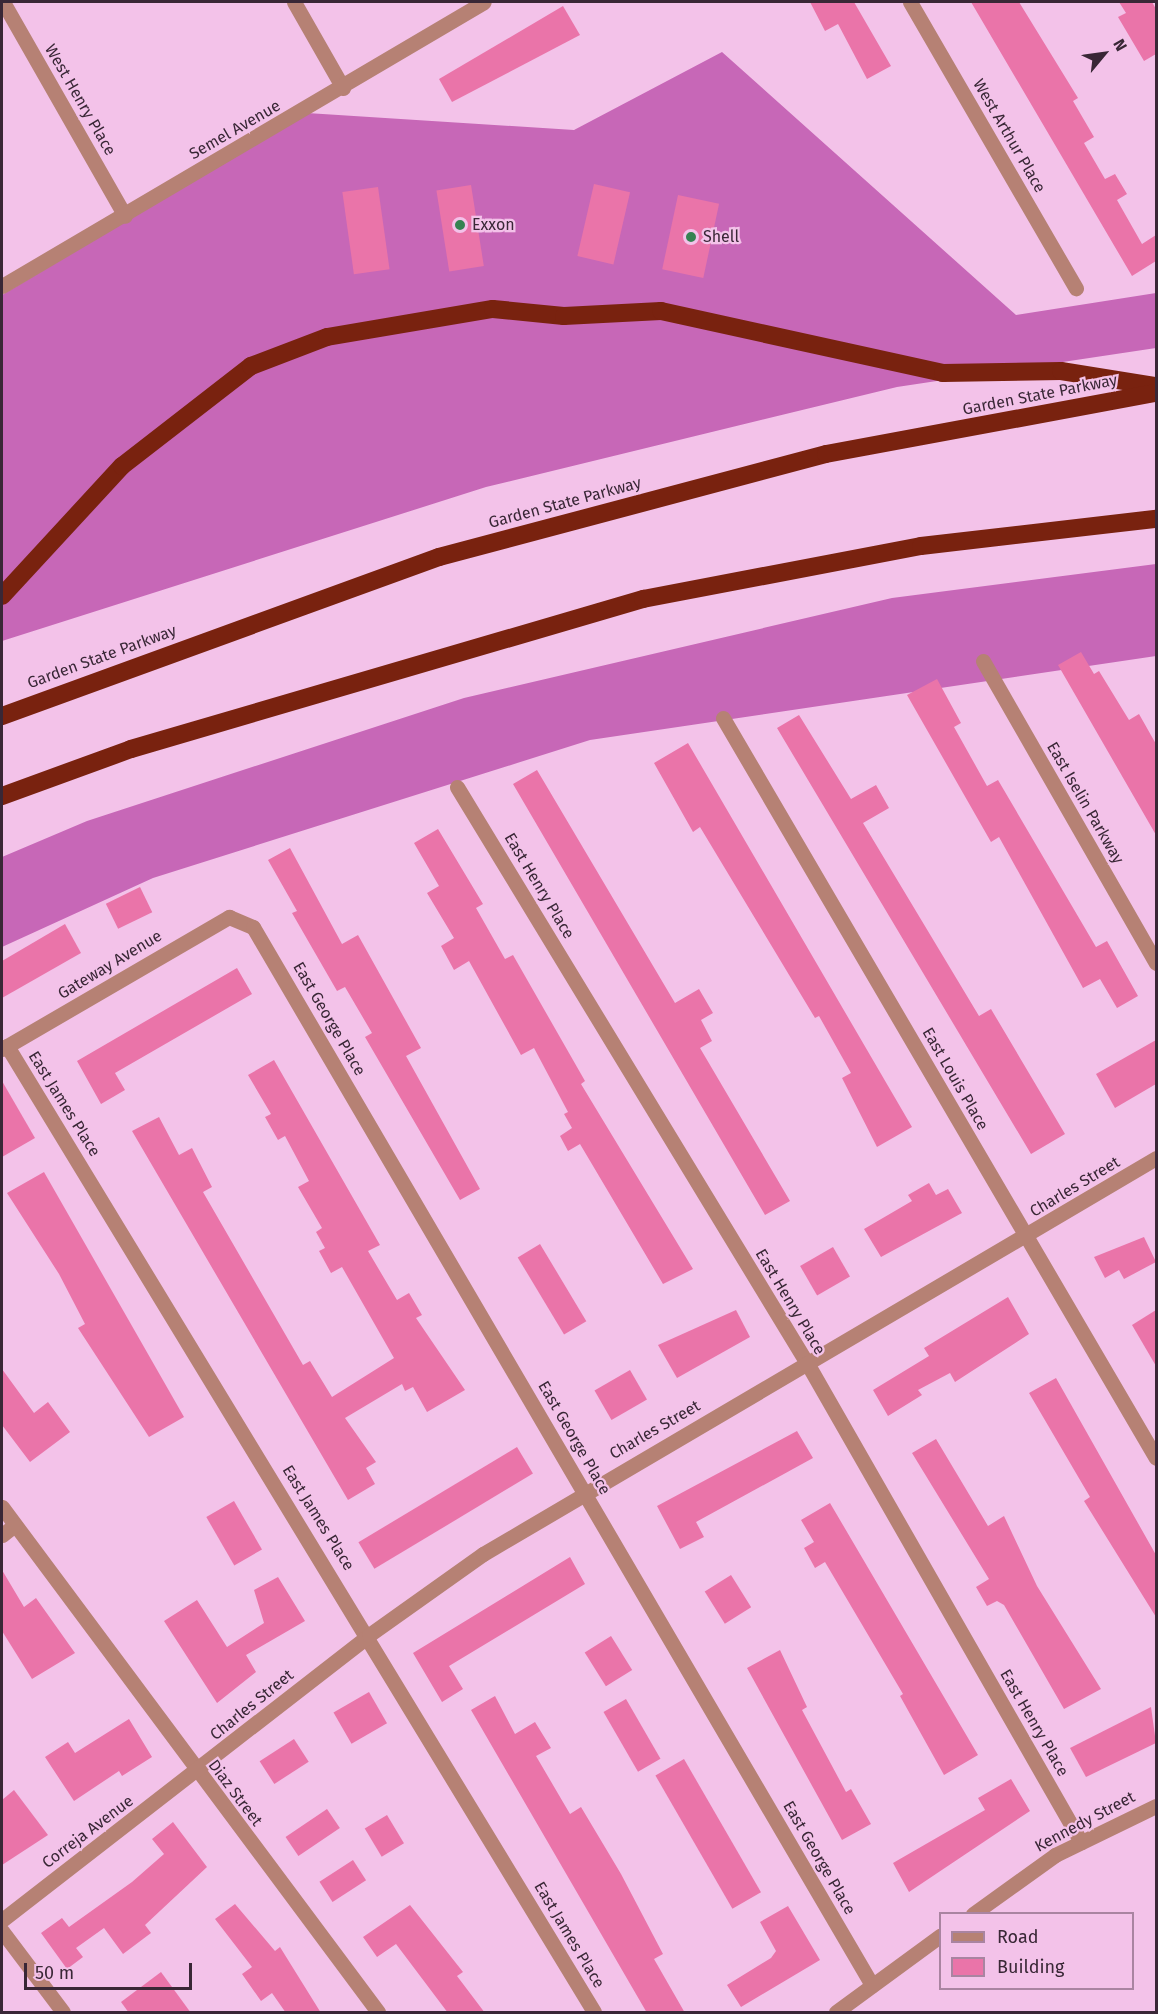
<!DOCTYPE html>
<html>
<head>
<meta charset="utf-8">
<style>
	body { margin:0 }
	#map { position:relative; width:1158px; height:2014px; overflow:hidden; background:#f3c2e9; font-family:"Fira Sans",sans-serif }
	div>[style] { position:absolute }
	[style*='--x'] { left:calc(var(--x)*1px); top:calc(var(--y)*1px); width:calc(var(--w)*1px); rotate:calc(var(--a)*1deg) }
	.forest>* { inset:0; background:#c767b7 }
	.building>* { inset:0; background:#ea74a9; transform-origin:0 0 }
	.minor>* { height:15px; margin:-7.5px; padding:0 7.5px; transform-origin:7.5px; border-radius:7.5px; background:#b68174 }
	.highway>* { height:18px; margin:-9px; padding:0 9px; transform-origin:9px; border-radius:9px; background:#79220f }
	.dots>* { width:16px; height:16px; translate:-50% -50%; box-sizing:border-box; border:3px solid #f3c2e9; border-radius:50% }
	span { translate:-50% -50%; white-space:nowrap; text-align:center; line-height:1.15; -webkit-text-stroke:4.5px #f3c2e9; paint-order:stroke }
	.street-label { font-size:16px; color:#392736 }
	.poi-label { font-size:16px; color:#392736 }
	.left { translate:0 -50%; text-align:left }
	.frame { position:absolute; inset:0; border:3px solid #392736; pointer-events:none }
	.legend { position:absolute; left:939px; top:1912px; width:195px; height:78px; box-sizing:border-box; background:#f3c2e9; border:2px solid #a984a1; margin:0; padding:8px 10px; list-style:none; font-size:18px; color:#392736 }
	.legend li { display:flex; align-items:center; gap:12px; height:30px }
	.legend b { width:30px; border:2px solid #a984a1 }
	.north { position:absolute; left:1074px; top:24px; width:60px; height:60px; -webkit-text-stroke:4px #f3c2e9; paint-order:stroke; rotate:61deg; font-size:16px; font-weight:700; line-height:24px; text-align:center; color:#392736 }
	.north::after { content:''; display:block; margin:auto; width:21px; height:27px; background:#392736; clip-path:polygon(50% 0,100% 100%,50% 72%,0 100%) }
	.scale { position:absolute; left:24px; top:1963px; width:168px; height:27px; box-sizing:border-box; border:3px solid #392736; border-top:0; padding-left:8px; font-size:18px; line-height:21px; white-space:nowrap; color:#392736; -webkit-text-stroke:4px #f3c2e9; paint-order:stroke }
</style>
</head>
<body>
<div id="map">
	<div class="forest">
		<i style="clip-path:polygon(722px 52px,1016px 315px,1156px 293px,1156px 348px,897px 387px,486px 487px,2px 641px,2px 295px,307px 113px,574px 130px)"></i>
		<i style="clip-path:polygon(1156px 564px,1156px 656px,590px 740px,153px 878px,2px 947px,2px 857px,87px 821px,464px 698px,892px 598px)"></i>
	</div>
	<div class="building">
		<i style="clip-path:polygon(810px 2px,854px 2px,891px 66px,867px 79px,838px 24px,825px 31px)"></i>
		<i style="clip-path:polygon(971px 2px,1019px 2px,1078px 98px,1073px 101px,1094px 137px,1084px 143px,1105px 179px,1115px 174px,1127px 194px,1117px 200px,1142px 244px,1156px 235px,1156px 261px,1132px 276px)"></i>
		<i style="clip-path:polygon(1119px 2px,1152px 2px,1156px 9px,1156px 54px,1144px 61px,1118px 17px,1126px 13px)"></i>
		<i style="clip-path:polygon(563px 6px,580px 35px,452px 102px,439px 79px)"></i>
		<i style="left:594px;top:184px;width:37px;height:74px;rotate:13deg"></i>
		<i style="left:471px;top:185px;width:82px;height:35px;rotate:81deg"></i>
		<i style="left:378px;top:187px;width:83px;height:36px;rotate:82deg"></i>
		<i style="left:678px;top:195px;width:42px;height:76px;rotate:12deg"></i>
		<i style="clip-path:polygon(1081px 652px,1094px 674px,1099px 671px,1129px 720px,1139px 714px,1156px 744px,1156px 835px,1058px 665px)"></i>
		<i style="clip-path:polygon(937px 679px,961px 723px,954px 727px,987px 786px,998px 780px,1096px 947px,1107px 941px,1138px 996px,1117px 1008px,1100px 979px,1083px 988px,999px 837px,991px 842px,907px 695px)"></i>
		<i style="clip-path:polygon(799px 715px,851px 799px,876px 785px,889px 808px,863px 823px,979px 1016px,991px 1009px,1065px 1134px,1031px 1154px,777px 728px)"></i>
		<i style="clip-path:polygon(688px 743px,912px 1127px,877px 1147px,842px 1078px,851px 1073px,819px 1016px,815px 1018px,700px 827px,693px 832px,654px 763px)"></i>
		<i style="clip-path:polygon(537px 770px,675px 1003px,699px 989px,713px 1013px,701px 1020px,712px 1041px,700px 1048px,790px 1201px,765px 1215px,513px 784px)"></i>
		<i style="clip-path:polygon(438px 829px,483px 904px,476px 908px,505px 959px,513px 955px,585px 1081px,581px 1084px,693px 1269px,663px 1284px,580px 1144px,568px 1151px,560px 1136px,572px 1128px,564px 1114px,568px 1112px,534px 1048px,521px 1055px,469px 961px,454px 970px,441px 946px,454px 938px,427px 893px,439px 886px,414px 843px)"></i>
		<i style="clip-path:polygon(290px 848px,342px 944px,358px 935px,421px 1048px,406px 1056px,480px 1189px,460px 1200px,365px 1037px,372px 1033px,345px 987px,337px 991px,292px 913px,297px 911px,268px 860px)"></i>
		<i style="left:140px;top:887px;width:28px;height:38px;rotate:64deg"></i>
		<i style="clip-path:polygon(65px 924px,81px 953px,2px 998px,2px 961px)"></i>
		<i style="clip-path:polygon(237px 968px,252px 994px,115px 1073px,125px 1090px,101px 1104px,77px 1061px)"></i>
		<i style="clip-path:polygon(1156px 1040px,1156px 1084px,1115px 1108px,1096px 1074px)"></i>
		<i style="clip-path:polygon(274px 1060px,380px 1245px,368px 1251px,397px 1300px,409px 1293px,422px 1315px,416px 1318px,465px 1390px,427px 1412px,413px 1387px,405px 1391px,402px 1384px,345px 1418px,376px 1462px,366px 1468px,375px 1484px,348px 1500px,132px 1131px,159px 1117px,179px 1155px,192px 1148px,212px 1187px,203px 1192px,303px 1365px,310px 1361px,332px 1397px,394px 1358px,342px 1267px,331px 1273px,319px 1251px,325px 1248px,316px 1232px,322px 1228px,298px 1187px,309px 1181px,285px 1136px,278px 1140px,265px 1117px,271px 1114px,248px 1075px)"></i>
		<i style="clip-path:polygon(2px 1081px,35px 1138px,2px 1157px)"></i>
		<i style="clip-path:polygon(44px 1172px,184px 1417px,149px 1437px,78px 1328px,85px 1324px,59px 1274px,7px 1193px)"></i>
		<i style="clip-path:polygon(929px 1183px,936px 1195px,948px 1189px,962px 1213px,881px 1257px,864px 1229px,912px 1201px,908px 1195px)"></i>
		<i style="clip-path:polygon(1144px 1237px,1156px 1262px,1124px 1279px,1119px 1270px,1105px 1278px,1094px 1257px)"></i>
		<i style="left:540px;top:1244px;width:90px;height:26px;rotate:59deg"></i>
		<i style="left:833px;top:1247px;width:34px;height:38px;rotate:60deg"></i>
		<i style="clip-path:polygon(1008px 1297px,1029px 1334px,955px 1382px,950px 1373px,918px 1390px,922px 1395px,888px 1416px,873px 1390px,929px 1356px,924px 1348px)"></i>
		<i style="clip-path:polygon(736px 1310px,750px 1337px,677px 1378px,658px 1345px)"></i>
		<i style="clip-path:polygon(1156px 1310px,1156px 1366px,1132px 1325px)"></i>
		<i style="clip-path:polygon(2px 1369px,34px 1413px,48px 1402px,70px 1432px,30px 1462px,2px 1425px)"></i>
		<i style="left:630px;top:1370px;width:34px;height:41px;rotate:60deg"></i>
		<i style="clip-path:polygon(1056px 1378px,1156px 1555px,1156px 1617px,1084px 1501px,1090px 1497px,1029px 1393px)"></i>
		<i style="clip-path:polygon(797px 1431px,813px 1458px,696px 1522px,704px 1537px,680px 1549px,657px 1506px)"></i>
		<i style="clip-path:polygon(936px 1439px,988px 1526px,1004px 1516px,1037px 1586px,1101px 1689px,1064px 1709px,1004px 1605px,997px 1601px,987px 1606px,976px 1587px,989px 1579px,912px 1453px)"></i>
		<i style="left:517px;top:1447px;width:31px;height:185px;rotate:59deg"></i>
		<i style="left:234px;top:1501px;width:56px;height:32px;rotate:60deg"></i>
		<i style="clip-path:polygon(830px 1503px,978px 1755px,944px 1775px,900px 1696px,903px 1694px,825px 1562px,815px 1568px,804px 1548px,814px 1542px,801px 1520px)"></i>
		<i style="clip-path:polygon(570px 1557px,585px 1584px,449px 1666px,463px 1689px,442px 1702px,413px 1653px)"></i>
		<i style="clip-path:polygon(2px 1570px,24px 1607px,36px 1598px,75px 1653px,32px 1679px,2px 1631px)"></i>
		<i style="left:731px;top:1575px;width:38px;height:31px;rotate:58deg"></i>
		<i style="clip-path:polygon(278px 1577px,305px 1621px,246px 1655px,256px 1672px,217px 1703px,164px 1621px,197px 1600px,227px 1647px,264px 1623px,254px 1590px)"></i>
		<i style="left:611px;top:1636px;width:40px;height:31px;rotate:58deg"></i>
		<i style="clip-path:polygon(780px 1650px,807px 1707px,802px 1710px,846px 1792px,851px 1789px,871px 1824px,842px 1840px,747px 1668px)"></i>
		<i style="left:369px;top:1692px;width:36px;height:41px;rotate:60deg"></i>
		<i style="clip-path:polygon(495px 1696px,515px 1734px,535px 1722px,551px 1748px,536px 1756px,570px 1814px,581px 1807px,621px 1874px,663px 1954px,654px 1959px,685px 2013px,647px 2013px,471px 1710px)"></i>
		<i style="left:626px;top:1699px;width:69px;height:26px;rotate:60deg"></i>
		<i style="clip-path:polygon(1151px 1707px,1156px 1743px,1086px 1777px,1070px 1748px)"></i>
		<i style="clip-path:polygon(129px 1719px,152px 1757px,122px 1776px,119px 1771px,74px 1801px,45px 1757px,68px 1742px,75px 1753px)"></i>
		<i style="left:294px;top:1739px;width:27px;height:41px;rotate:57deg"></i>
		<i style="left:684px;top:1759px;width:154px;height:33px;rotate:60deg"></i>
		<i style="clip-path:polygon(1011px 1779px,1030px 1811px,909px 1892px,893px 1863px,985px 1810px,978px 1798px)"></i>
		<i style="clip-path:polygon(14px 1790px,48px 1835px,2px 1865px,2px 1800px)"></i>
		<i style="left:327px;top:1809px;width:23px;height:50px;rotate:56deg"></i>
		<i style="left:387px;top:1815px;width:33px;height:26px;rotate:59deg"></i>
		<i style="clip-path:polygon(173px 1822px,207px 1867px,145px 1925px,151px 1933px,123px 1954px,104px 1928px,76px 1948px,83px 1957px,67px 1969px,41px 1933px,62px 1918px,69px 1927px,132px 1882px,164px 1854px,152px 1839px)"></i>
		<i style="left:353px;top:1860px;width:24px;height:40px;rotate:57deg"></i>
		<i style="clip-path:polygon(235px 1904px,275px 1951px,280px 1947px,321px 2013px,286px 2013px,272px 1993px,261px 2001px,242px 1974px,252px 1967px,215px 1919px)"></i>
		<i style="clip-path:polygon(410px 1905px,463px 1972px,457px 1976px,485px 2013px,448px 2013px,396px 1944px,377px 1957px,363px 1937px)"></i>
		<i style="clip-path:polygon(788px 1906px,820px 1960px,741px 2007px,727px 1985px,771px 1958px,776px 1951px,760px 1922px)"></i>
		<i style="clip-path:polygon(161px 1972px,191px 2013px,129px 2013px,121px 2002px)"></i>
	</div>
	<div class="minor">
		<i style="--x:3;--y:2;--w:246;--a:60.3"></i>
		<i style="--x:294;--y:2;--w:99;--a:60.3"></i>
		<i style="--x:910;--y:2;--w:331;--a:59.9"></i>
		<i style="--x:2;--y:286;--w:559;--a:-30.51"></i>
		<i style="--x:983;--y:661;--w:348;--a:60.2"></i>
		<i style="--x:723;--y:718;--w:857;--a:59.67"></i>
		<i style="--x:457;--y:787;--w:674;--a:58.72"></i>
		<i style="--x:807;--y:1363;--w:552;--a:60.23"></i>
		<i style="--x:7;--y:1046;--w:1130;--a:58.71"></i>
		<i style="--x:2;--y:1049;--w:263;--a:-30.2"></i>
		<i style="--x:229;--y:917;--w:26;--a:23"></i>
		<i style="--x:253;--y:927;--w:1226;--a:59.67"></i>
		<i style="--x:2;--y:1507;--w:630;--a:53.33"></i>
		<i style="--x:2;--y:1535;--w:16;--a:-38"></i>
		<i style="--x:973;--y:1914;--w:101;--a:-35.7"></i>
		<i style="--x:1055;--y:1855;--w:112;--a:-25.9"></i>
		<i style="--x:2;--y:1920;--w:465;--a:-37.8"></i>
		<i style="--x:369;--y:1635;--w:140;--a:-35.4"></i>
		<i style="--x:483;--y:1554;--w:781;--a:-30.47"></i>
		<i style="--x:2;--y:1931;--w:101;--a:53"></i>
		<i style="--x:836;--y:2012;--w:129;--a:-36.2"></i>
	</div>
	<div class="highway">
		<i style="--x:2;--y:596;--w:177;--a:-47.3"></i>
		<i style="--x:122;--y:466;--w:163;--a:-37.8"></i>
		<i style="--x:251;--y:366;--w:81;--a:-20.9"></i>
		<i style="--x:327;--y:337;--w:168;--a:-9.6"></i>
		<i style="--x:493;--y:309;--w:71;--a:5.6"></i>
		<i style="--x:564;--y:316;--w:97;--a:-3"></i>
		<i style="--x:661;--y:311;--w:289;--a:12.4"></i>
		<i style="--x:943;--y:373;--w:118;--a:-1"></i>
		<i style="--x:1061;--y:371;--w:96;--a:9"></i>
		<i style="--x:2;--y:716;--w:465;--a:-20"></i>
		<i style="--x:439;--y:557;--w:400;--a:-14.9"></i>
		<i style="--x:826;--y:454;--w:336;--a:-10.5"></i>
		<i style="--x:2;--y:796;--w:137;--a:-20"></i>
		<i style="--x:131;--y:749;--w:534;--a:-16.33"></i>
		<i style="--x:643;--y:599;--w:283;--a:-10.8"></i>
		<i style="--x:921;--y:546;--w:237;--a:-6.6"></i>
	</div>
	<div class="dots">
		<i style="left:460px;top:225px;background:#358352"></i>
		<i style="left:691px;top:237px;background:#358352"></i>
	</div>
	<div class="street-label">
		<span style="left:80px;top:100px;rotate:60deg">West Henry Place</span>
		<span style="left:235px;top:130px;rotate:-30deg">Semel Avenue</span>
		<span style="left:1009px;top:136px;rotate:60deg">West Arthur Place</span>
		<span style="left:1040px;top:395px;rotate:-11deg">Garden State Parkway</span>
		<span style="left:565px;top:503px;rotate:-15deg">Garden State Parkway</span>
		<span style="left:102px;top:657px;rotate:-20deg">Garden State Parkway</span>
		<span style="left:1085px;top:803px;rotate:60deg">East Iselin Parkway</span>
		<span style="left:539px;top:886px;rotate:59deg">East Henry Place</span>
		<span style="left:110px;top:965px;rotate:-31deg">Gateway Avenue</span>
		<span style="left:329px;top:1019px;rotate:60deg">East George Place</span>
		<span style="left:955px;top:1079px;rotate:60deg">East Louis Place</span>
		<span style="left:64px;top:1104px;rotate:58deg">East James Place</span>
		<span style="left:1075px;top:1187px;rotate:-31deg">Charles Street</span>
		<span style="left:790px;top:1302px;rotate:59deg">East Henry Place</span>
		<span style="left:655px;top:1430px;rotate:-30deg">Charles Street</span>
		<span style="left:574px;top:1438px;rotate:60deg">East George Place</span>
		<span style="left:318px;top:1518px;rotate:58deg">East James Place</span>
		<span style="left:252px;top:1705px;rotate:-39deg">Charles Street</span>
		<span style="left:1034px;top:1723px;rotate:60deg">East Henry Place</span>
		<span style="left:235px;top:1793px;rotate:53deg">Diaz Street</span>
		<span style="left:1085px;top:1822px;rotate:-28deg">Kennedy Street</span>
		<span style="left:88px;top:1832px;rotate:-37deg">Correja Avenue</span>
		<span style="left:819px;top:1858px;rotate:60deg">East George Place</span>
		<span style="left:569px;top:1935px;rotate:59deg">East James Place</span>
	</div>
	<div class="poi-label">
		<span class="left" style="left:472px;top:225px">Exxon</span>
		<span class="left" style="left:703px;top:237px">Shell</span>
	</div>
	<div class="frame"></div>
	<ul class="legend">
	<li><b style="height:8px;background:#b68174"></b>Road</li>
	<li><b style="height:16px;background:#ea74a9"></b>Building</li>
	</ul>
	<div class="north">N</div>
	<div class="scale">50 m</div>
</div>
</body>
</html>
